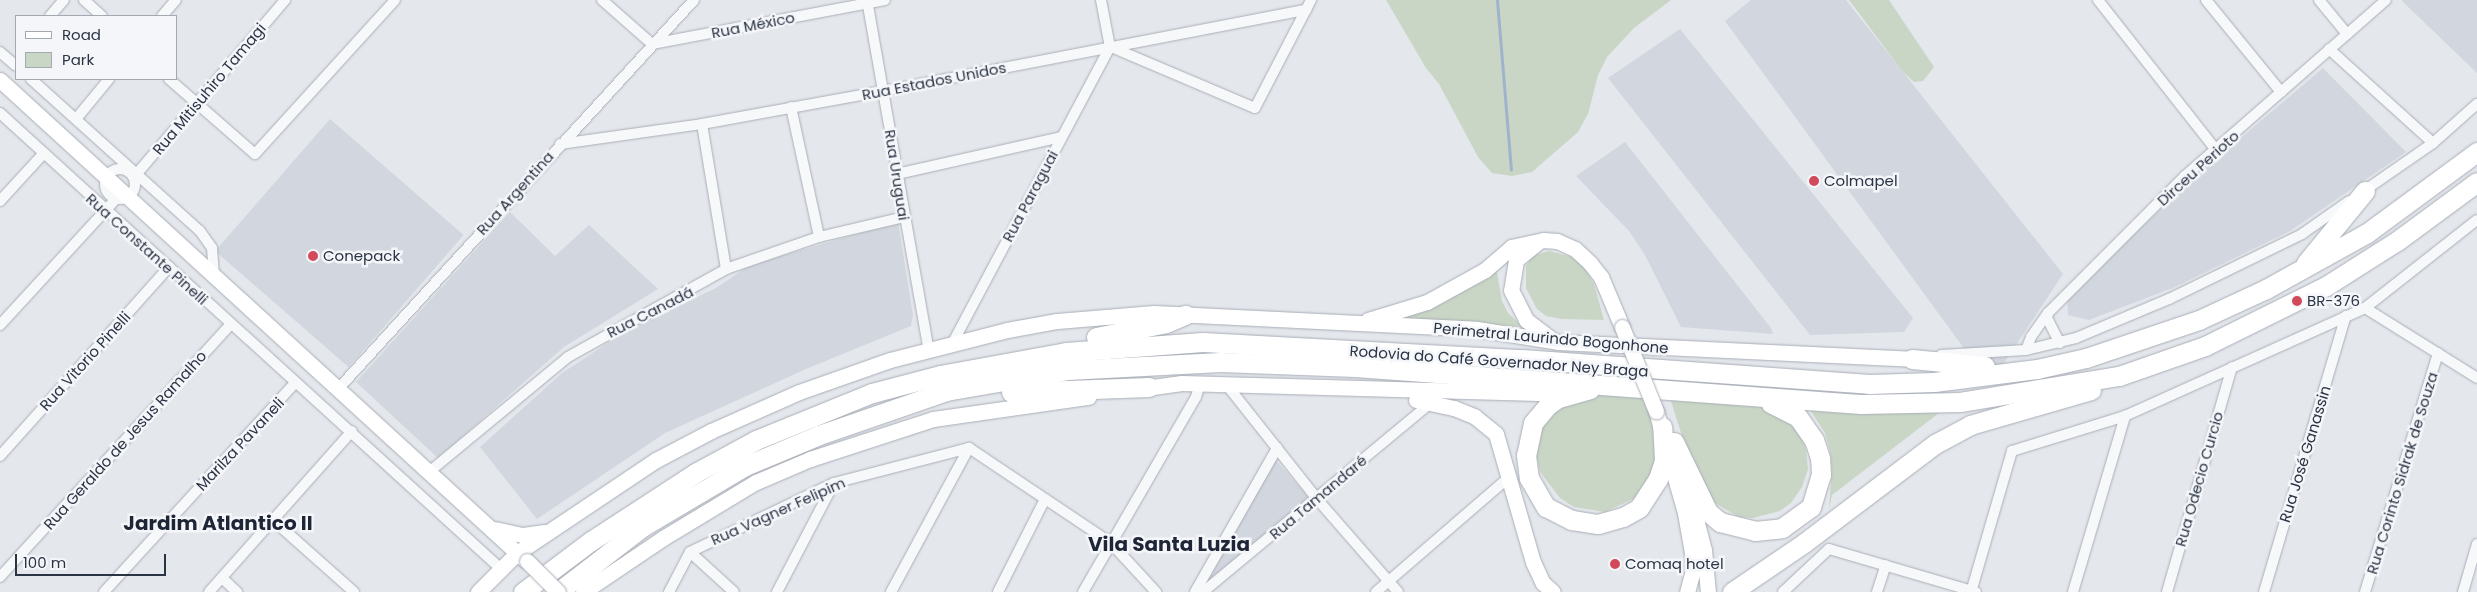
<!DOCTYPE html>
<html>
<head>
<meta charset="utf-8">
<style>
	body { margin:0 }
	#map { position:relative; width:2477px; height:592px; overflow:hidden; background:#e4e7ec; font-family:Poppins,sans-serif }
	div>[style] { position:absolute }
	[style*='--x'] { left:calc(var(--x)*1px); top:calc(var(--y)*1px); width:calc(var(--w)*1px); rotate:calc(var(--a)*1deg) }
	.built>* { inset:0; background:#d2d6de; transform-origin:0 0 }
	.green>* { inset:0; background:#c9d6c5 }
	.stream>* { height:3px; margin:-1.5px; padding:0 1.5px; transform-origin:1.5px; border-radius:1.5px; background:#9fb4cc }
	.roads { filter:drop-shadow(0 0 1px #a9aeb7) drop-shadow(0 0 1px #a9aeb7) }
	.street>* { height:10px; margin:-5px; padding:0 5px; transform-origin:5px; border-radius:5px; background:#f7f8fa }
	.street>.ring { margin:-5px; padding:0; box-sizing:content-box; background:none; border:10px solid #f7f8fa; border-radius:50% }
	.secondary>* { height:15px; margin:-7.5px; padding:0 7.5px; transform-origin:7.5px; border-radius:7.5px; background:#fff }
	.highway>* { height:19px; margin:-9.5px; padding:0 9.5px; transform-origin:9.5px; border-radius:9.5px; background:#fff }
	.bridges { filter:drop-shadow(0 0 1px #a9aeb7) drop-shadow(0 0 1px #a9aeb7) }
	.secondary-bridge>* { height:15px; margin:-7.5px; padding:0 7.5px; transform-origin:7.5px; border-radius:7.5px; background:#fff }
	.dots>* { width:14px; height:14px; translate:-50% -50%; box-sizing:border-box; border:2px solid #f4f6f9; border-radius:50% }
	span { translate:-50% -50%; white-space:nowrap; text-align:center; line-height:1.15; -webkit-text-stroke:5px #f4f6f9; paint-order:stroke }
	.street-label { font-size:15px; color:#2b3445 }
	.poi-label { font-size:15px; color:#2b3445 }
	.left { translate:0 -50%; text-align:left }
	.district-label { font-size:20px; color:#1d2536; font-weight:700 }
	.legend { position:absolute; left:15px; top:15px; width:162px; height:65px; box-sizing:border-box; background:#f4f6f9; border:1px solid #a4a8b1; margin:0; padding:6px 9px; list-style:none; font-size:15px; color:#2b3445 }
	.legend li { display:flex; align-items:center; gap:10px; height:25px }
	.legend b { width:25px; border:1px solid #a4a8b1 }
	.scale { position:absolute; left:15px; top:554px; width:151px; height:22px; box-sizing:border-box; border:2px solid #2b3445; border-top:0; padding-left:6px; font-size:15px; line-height:18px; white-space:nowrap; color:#2b3445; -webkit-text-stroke:4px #f4f6f9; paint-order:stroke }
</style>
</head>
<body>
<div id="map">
	<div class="built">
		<i style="clip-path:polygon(1751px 0,1846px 0,2063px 274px,1990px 384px,1725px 21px)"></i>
		<i style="clip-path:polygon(2477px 0,2477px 73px,2402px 1px,2403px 0)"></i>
		<i style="clip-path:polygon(1680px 29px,1913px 318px,1904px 332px,1810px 335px,1608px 78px)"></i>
		<i style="clip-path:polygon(2323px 68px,2406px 152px,2290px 231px,2175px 287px,2089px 320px,2068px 315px,2067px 295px,2216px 159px)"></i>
		<i style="left:330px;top:119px;width:177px;height:175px;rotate:41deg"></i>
		<i style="clip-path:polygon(1625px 142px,1771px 328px,1773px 334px,1681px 327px,1645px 255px,1629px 231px,1576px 176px)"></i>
		<i style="clip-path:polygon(510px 212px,555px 256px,589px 225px,658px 289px,564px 347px,438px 458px,356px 382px)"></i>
		<i style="clip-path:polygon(898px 222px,913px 315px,911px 326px,806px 369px,665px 433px,537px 519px,480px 447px,562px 373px,629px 329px,716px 288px,750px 265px)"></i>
		<i style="clip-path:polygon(1274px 458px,1309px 498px,1206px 583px)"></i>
	</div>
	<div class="green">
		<i style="clip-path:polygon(1386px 0,1671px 0,1634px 28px,1607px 57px,1598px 75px,1588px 114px,1578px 132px,1532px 172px,1512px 176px,1492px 173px,1478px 157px,1439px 84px,1426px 68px)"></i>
		<i style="clip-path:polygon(1849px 0,1889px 0,1934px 67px,1923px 81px,1914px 82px,1903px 72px)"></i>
		<i style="clip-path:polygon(1549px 251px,1572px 257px,1584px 267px,1594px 284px,1604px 320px,1561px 319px,1546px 316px,1537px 309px,1526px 288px,1526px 266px,1532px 256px)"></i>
		<i style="clip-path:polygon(1496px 266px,1502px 301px,1508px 313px,1523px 327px,1400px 317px)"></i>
		<i style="clip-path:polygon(1641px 392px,1653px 425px,1656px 449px,1652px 477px,1635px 498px,1605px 512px,1574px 507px,1560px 498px,1540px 472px,1536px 455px,1541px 426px,1556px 407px,1598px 393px)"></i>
		<i style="clip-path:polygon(1670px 398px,1745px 403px,1776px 409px,1800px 432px,1806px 450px,1808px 469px,1802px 487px,1791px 503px,1780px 511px,1753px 518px,1739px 517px,1713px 502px,1689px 458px)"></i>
		<i style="clip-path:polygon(1937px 406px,1939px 413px,1832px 495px,1829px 509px,1832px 469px,1830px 451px,1825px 433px,1809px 408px)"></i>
	</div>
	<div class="stream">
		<i style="--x:1497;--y:0;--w:170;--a:85.3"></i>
	</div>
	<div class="roads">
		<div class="street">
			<i style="--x:84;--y:0;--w:24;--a:42"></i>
			<i style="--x:602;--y:0;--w:67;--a:41.3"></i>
			<i style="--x:652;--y:44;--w:237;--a:-10.7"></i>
			<i style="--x:867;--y:0;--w:355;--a:80"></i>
			<i style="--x:1101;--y:0;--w:48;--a:79.2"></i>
			<i style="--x:2098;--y:0;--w:192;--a:51.8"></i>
			<i style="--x:2206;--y:0;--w:119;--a:50.8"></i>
			<i style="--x:2319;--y:0;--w:44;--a:50.5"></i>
			<i style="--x:50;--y:16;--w:21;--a:-49"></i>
			<i style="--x:162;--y:16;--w:21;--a:-49"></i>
			<i style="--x:1111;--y:47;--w:156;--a:23"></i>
			<i style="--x:1255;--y:108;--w:122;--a:-62.6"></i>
			<i style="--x:2329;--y:49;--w:140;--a:42.1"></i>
			<i style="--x:0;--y:52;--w:21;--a:41"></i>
			<i style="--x:31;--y:79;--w:227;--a:42"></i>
			<i style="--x:200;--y:231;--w:21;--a:55"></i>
			<i style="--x:212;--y:248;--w:26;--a:86"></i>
			<i style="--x:169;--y:79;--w:114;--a:41.1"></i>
			<i style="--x:255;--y:154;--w:208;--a:-47.7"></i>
			<i style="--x:791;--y:107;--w:133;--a:77.8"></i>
			<i style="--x:0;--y:113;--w:676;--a:42.3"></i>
			<i style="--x:76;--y:119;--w:52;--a:-50.5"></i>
			<i style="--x:702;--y:124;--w:147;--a:80.6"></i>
			<i style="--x:560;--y:144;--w:143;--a:-8"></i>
			<i style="--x:702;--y:124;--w:185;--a:-10.3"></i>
			<i style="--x:884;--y:91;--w:430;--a:-10.9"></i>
			<i class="ring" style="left:105px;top:169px;width:20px;height:20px"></i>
			<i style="--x:897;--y:174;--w:168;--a:-12.7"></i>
			<i style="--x:134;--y:177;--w:233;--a:-49.5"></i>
			<i style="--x:2361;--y:193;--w:88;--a:-34.8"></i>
			<i style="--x:2433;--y:143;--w:59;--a:-41.6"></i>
			<i style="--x:0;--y:201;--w:65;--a:-47.5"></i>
			<i style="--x:2365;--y:308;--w:132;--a:32"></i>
			<i style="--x:2048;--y:313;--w:5;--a:101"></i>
			<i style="--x:2047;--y:318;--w:28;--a:63"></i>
			<i style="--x:0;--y:325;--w:171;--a:-47.4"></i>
			<i style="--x:951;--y:346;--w:339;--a:-62"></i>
			<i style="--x:2026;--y:350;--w:14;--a:-69"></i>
			<i style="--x:2031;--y:337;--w:29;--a:-55"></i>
			<i style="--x:2048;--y:313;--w:194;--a:-45"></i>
			<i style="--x:2185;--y:176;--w:267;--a:-41.2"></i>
			<i style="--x:1941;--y:355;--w:85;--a:-3.4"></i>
			<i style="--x:2026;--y:350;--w:51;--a:-13.5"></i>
			<i style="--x:2076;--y:338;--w:101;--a:-22.8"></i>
			<i style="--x:2169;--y:299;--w:148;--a:-26"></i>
			<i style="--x:2302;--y:234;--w:57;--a:-35.1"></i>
			<i style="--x:1226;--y:384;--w:147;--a:51.6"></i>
			<i style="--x:1317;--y:499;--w:123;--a:48.9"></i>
			<i style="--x:339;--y:388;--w:526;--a:-47.54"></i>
			<i style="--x:969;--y:448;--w:171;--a:33.8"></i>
			<i style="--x:1111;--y:543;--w:67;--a:47.4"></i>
			<i style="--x:0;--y:456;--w:254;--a:-48.2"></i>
			<i style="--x:429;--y:472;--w:180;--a:-39.6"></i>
			<i style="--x:568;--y:357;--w:181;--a:-29.1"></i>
			<i style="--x:726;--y:269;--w:98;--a:-19"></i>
			<i style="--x:819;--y:237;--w:87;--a:-13.2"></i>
			<i style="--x:274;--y:521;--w:107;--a:41.6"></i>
			<i style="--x:690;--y:552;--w:59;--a:42.3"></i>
			<i style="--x:0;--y:577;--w:341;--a:-47.6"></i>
			<i style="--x:222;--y:578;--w:21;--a:43"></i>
			<i style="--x:104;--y:592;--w:283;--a:-47.6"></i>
			<i style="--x:209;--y:592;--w:215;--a:-48.4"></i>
			<i style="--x:669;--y:592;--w:45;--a:-62.3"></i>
			<i style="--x:690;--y:552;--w:160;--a:-25.6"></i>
			<i style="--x:834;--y:483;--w:139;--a:-14.5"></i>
			<i style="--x:777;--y:592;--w:123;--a:-62.4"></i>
			<i style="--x:891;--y:592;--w:164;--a:-61.6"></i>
			<i style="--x:998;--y:592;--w:104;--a:-63.2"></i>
			<i style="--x:1083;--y:592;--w:225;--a:-59.9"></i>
			<i style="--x:1196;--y:397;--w:15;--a:-74"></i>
			<i style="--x:1195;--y:592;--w:166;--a:-60.3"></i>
			<i style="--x:1203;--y:592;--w:299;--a:-39.7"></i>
			<i style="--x:1376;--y:592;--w:176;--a:-40.8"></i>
			<i style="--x:1783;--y:592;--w:63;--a:-43.1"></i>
			<i style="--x:1829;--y:549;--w:153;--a:16.3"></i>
			<i style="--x:1877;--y:592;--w:28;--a:-72"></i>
			<i style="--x:1971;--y:592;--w:147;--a:-73.8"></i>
			<i style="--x:2012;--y:451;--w:118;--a:-17.2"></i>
			<i style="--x:2125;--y:416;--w:263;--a:-24.2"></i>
			<i style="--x:2365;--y:308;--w:142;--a:-38.2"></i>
			<i style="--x:2073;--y:592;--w:184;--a:-73.5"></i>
			<i style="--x:2167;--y:592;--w:234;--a:-73.9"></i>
			<i style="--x:2264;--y:592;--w:288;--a:-73.5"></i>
			<i style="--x:2365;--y:592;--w:250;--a:-73"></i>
			<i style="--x:2463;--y:592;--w:50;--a:-73.7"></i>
		</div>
		<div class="secondary">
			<i style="--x:0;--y:80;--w:711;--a:42.44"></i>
			<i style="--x:1537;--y:243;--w:27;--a:141"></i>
			<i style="--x:1516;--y:260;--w:30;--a:99"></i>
			<i style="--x:1511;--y:290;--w:34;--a:63"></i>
			<i style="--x:1526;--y:320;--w:30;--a:37"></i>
			<i style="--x:1368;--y:320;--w:62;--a:-17"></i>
			<i style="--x:1427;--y:302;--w:66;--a:-28.9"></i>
			<i style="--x:1485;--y:270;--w:35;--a:-41"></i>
			<i style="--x:1511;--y:247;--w:33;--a:-12"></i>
			<i style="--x:1543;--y:240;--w:14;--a:4"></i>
			<i style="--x:1557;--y:241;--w:20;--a:24"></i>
			<i style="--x:1575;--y:249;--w:21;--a:43"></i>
			<i style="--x:1590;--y:263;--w:18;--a:52"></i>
			<i style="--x:1601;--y:277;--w:54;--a:67.2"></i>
			<i style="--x:1138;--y:389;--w:44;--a:-7.8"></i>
			<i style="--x:1182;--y:383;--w:383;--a:1.6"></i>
			<i style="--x:1416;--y:400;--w:39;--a:12"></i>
			<i style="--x:1454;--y:408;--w:22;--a:22"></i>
			<i style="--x:1474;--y:416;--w:28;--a:39"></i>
			<i style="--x:1496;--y:434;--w:133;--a:73.9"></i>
			<i style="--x:1533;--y:562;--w:23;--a:65"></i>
			<i style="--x:1543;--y:583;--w:13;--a:42"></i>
			<i style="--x:1656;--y:411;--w:106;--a:74.1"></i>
			<i style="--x:1685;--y:513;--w:40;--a:80"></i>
			<i style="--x:1692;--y:552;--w:18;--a:87"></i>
			<i style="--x:1693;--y:570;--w:23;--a:105"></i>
			<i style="--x:1686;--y:481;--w:71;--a:75.4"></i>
			<i style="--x:1704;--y:550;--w:42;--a:84.6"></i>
			<i style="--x:494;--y:529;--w:30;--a:12"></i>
			<i style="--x:523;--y:535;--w:22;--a:-8"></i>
			<i style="--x:478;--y:592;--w:55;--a:-45"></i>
			<i style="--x:517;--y:553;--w:167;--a:-33.8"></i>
			<i style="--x:656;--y:460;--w:62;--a:-27.8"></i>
			<i style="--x:711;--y:431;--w:96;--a:-23.9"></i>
			<i style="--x:799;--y:392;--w:96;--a:-19.4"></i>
			<i style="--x:890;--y:360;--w:121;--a:-14.4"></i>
			<i style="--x:1007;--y:330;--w:51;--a:-10.2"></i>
			<i style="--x:1057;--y:321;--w:97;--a:-4.7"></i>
			<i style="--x:1154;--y:313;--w:323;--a:2.8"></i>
			<i style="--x:1477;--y:329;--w:82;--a:9.1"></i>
			<i style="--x:1558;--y:342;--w:354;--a:2.7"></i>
			<i style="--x:583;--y:592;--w:97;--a:-34"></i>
			<i style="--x:663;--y:538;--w:109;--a:-31.1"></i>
			<i style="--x:756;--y:482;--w:59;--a:-23.1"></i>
			<i style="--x:810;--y:459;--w:129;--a:-18"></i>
			<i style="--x:933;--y:419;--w:157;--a:-8.1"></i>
		</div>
		<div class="highway">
			<i style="--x:2306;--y:263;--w:93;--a:-50.7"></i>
			<i style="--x:1096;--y:337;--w:71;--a:-11.3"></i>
			<i style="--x:1166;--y:323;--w:21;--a:-23"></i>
			<i style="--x:1912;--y:359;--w:73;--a:5.5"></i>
			<i style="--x:1590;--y:389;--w:33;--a:164"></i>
			<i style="--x:1558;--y:398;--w:12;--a:145"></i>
			<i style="--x:1548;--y:405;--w:23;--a:130"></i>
			<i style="--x:1533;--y:423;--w:33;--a:102"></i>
			<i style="--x:1526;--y:455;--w:23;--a:83"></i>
			<i style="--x:1529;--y:478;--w:34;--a:60"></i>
			<i style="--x:1546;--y:507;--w:29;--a:27"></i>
			<i style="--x:1572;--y:520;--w:26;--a:9"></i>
			<i style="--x:1598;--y:524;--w:26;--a:-16"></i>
			<i style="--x:1623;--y:517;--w:18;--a:-29"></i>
			<i style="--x:1639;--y:508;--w:35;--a:-57"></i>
			<i style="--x:1658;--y:479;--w:20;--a:-72"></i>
			<i style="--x:1664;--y:460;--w:33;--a:-93"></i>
			<i style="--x:1011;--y:392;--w:138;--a:-2.1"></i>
			<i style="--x:1674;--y:442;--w:78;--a:64.1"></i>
			<i style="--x:1708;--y:512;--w:16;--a:40"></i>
			<i style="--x:1720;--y:522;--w:36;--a:14"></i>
			<i style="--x:1755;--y:531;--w:27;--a:-6"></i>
			<i style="--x:1782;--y:528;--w:36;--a:-36"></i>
			<i style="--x:1811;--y:507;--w:34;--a:-73"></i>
			<i style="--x:1821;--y:475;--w:17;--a:-93"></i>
			<i style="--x:1820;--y:458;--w:19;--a:-108"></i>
			<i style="--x:1814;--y:440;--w:28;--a:-125"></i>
			<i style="--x:1798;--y:417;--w:31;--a:-153"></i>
			<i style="--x:523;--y:592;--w:85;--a:-36.9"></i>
			<i style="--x:591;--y:541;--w:126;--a:-33.1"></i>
			<i style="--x:697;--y:472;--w:67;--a:-28.5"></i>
			<i style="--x:756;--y:440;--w:125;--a:-22.1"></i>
			<i style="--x:872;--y:393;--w:70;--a:-14.8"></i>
			<i style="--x:940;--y:375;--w:128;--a:-10.3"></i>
			<i style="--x:1066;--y:352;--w:137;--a:-4.2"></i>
			<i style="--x:1203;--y:342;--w:319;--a:3.1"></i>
			<i style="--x:1522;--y:359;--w:348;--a:4.1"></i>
			<i style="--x:1869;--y:384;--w:65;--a:-1.8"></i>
			<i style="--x:1934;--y:382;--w:104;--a:-7.2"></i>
			<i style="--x:2037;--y:369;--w:50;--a:-12.7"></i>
			<i style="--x:2086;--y:358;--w:119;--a:-18.6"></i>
			<i style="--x:2199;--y:320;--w:74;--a:-24.8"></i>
			<i style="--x:2266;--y:289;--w:115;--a:-29"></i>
			<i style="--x:2367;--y:233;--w:137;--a:-36.4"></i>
			<i style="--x:558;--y:592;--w:106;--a:-37.7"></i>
			<i style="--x:642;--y:527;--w:120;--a:-30.6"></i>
			<i style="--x:745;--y:466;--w:80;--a:-22.7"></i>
			<i style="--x:819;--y:435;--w:134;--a:-19.1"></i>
			<i style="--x:946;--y:391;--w:124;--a:-9.8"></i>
			<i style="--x:1068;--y:370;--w:152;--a:-3"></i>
			<i style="--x:1220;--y:362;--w:135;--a:2.1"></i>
			<i style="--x:1355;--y:367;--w:507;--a:4.18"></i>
			<i style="--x:1861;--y:404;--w:99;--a:-1.2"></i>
			<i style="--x:1960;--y:402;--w:161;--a:-9.3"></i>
			<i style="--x:2119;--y:376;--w:91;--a:-19.2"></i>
			<i style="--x:2205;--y:346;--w:135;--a:-26.4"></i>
			<i style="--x:2326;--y:286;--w:84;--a:-32.4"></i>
			<i style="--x:2397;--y:241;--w:99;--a:-36.4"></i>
			<i style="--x:1732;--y:592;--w:87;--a:-34.2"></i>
			<i style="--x:1804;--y:543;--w:164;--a:-37.1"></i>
			<i style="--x:1935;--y:444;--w:40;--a:-28"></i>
			<i style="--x:1970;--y:425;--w:126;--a:-16.1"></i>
		</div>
	</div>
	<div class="bridges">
		<div class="secondary-bridge">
			<i style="--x:1622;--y:327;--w:91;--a:68"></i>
			<i style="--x:527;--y:561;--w:44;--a:45"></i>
		</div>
	</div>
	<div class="dots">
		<i style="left:1814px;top:181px;background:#d1495b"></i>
		<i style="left:313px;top:256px;background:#d1495b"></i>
		<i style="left:2297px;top:301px;background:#d1495b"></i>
		<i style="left:1615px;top:564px;background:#d1495b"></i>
	</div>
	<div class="street-label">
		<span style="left:753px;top:25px;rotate:-11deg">Rua México</span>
		<span style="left:934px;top:81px;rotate:-11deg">Rua Estados Unidos</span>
		<span style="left:209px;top:89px;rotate:-50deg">Rua Mitisuhiro Tamagi</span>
		<span style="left:2198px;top:168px;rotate:-42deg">Dirceu Perioto</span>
		<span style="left:897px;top:175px;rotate:81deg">Rua Uruguai</span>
		<span style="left:515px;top:193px;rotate:-48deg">Rua Argentina</span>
		<span style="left:1030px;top:196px;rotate:-62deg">Rua Paraguai</span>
		<span style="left:147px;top:249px;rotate:42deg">Rua Constante Pinelli</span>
		<span style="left:650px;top:312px;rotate:-27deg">Rua Canadá</span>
		<span style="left:1551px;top:338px;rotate:5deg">Perimetral Laurindo Bogonhone</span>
		<span style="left:85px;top:361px;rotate:-48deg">Rua Vitorio Pinelli</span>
		<span style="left:1499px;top:361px;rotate:4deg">Rodovia do Café Governador Ney Braga</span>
		<span style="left:125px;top:440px;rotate:-48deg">Rua Geraldo de Jesus Ramalho</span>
		<span style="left:240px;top:444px;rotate:-47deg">Marilza Pavaneli</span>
		<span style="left:2305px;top:454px;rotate:-73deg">Rua José Ganassin</span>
		<span style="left:2402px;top:473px;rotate:-73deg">Rua Corinto Sidrak de Souza</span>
		<span style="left:2199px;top:479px;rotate:-74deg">Rua Odecio Curcio</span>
		<span style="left:1318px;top:497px;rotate:-40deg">Rua Tamandaré</span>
		<span style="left:778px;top:511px;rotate:-24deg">Rua Vagner Felipim</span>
	</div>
	<div class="poi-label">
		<span class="left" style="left:1824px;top:181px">Colmapel</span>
		<span class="left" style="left:323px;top:256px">Conepack</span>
		<span class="left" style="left:2307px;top:301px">BR-376</span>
		<span class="left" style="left:1625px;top:564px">Comaq hotel</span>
	</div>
	<div class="district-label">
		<span style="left:218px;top:523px">Jardim Atlantico II</span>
		<span style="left:1169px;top:544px">Vila Santa Luzia</span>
	</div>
	<ul class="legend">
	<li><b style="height:6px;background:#fff"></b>Road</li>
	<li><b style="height:14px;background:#c9d6c5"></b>Park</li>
	</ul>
	<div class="scale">100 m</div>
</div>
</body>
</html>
